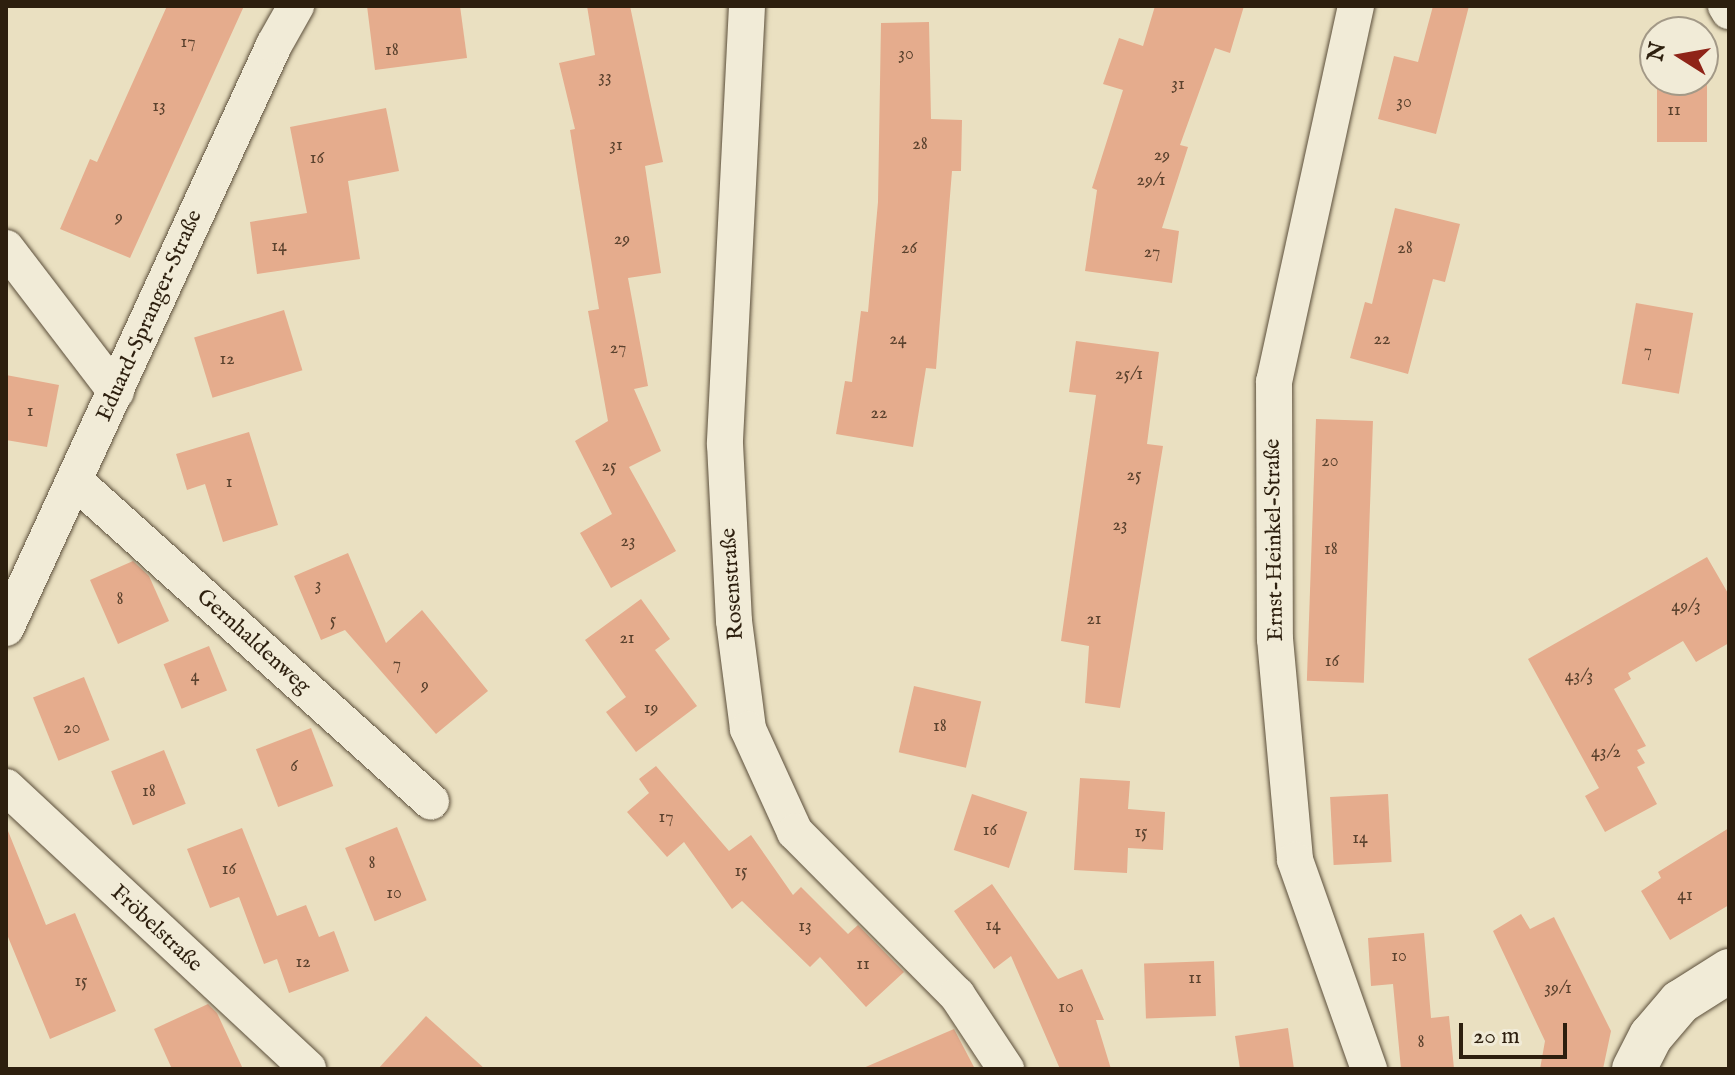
<!DOCTYPE html>
<html>
<head>
<meta charset="utf-8">
<style>
	body { margin:0 }
	#map { position:relative; width:1735px; height:1075px; overflow:hidden; background:#eae0c1; font-family:"IM FELL English",serif }
	div>[style] { position:absolute }
	[style*='--x'] { left:calc(var(--x)*1px); top:calc(var(--y)*1px); width:calc(var(--w)*1px); rotate:calc(var(--a)*1deg) }
	.building>* { inset:0; background:#e5ac8d; transform-origin:0 0 }
	.roads { filter:drop-shadow(0 0 2px #5c4f3b) drop-shadow(0 0 2px #5c4f3b) }
	.street>* { height:36px; margin:-18px; padding:0 18px; transform-origin:18px; border-radius:18px; background:#f1ebd7 }
	.secondary>* { height:44px; margin:-22px; padding:0 22px; transform-origin:22px; border-radius:22px; background:#f1ebd7 }
	span { translate:-50% -50%; white-space:nowrap; text-align:center; line-height:1.15; -webkit-text-stroke:8px #f1ebd7; paint-order:stroke }
	.number-label { font-size:18px; color:#5b422e }
	.number-label span { -webkit-text-stroke-width:0 }
	.street-label { font-size:22px; color:#2d1f0e }
	.frame { position:absolute; inset:0; border:8px solid #2d1f0e; pointer-events:none }
	.north { position:absolute; left:1639px; top:16px; width:80px; height:80px; box-sizing:border-box; background:#f1ebd7; border:2px solid #a39987; border-radius:50%; rotate:281deg; font-size:22px; font-weight:700; line-height:32px; text-align:center; color:#2d1f0e }
	.north::after { content:''; display:block; margin:auto; width:28px; height:36px; background:#8f2418; clip-path:polygon(50% 0,100% 100%,50% 72%,0 100%) }
	.scale { position:absolute; left:1459px; top:1023px; width:108px; height:36px; box-sizing:border-box; border:4px solid #2d1f0e; border-top:0; padding-left:10px; font-size:24px; line-height:28px; white-space:nowrap; color:#2d1f0e; -webkit-text-stroke:6px #f1ebd7; paint-order:stroke }
</style>
</head>
<body>
<div id="map">
	<div class="building">
		<i style="clip-path:polygon(167px 6px,244px 6px,130px 258px,60px 229px,90px 159px,97px 162px)"></i>
		<i style="clip-path:polygon(367px 6px,460px 6px,467px 58px,375px 70px)"></i>
		<i style="clip-path:polygon(587px 6px,630px 6px,663px 162px,645px 166px,661px 273px,628px 278px,648px 386px,634px 389px,661px 451px,629px 467px,676px 551px,611px 588px,580px 533px,612px 514px,575px 441px,608px 421px,588px 311px,599px 309px,570px 130px,575px 129px,559px 63px,595px 55px)"></i>
		<i style="clip-path:polygon(1155px 6px,1244px 6px,1230px 53px,1215px 48px,1180px 145px,1188px 147px,1162px 228px,1179px 231px,1172px 283px,1085px 271px,1097px 190px,1092px 188px,1123px 90px,1103px 84px,1119px 38px,1143px 46px)"></i>
		<i style="clip-path:polygon(1433px 6px,1469px 6px,1436px 134px,1378px 119px,1394px 56px,1418px 62px)"></i>
		<i style="clip-path:polygon(929px 22px,931px 119px,962px 120px,961px 171px,952px 171px,936px 369px,926px 368px,913px 447px,836px 434px,845px 381px,852px 382px,861px 311px,868px 312px,878px 202px,881px 23px)"></i>
		<i style="left:1657px;top:80px;width:50px;height:62px"></i>
		<i style="clip-path:polygon(386px 108px,399px 171px,348px 181px,360px 259px,257px 274px,250px 222px,307px 213px,290px 127px)"></i>
		<i style="clip-path:polygon(1395px 208px,1460px 224px,1445px 282px,1433px 279px,1408px 374px,1350px 358px,1365px 302px,1372px 304px)"></i>
		<i style="left:1636px;top:303px;width:58px;height:82px;rotate:10deg"></i>
		<i style="left:284px;top:310px;width:63px;height:94px;rotate:73deg"></i>
		<i style="clip-path:polygon(1076px 341px,1159px 352px,1147px 444px,1163px 446px,1120px 708px,1085px 703px,1089px 646px,1061px 641px,1096px 395px,1069px 392px)"></i>
		<i style="clip-path:polygon(6px 375px,59px 385px,47px 447px,6px 440px)"></i>
		<i style="left:1316px;top:419px;width:57px;height:262px;rotate:2deg"></i>
		<i style="clip-path:polygon(249px 432px,278px 525px,223px 542px,205px 484px,187px 490px,176px 454px)"></i>
		<i style="clip-path:polygon(348px 553px,386px 643px,422px 610px,488px 691px,436px 734px,345px 630px,321px 640px,294px 576px)"></i>
		<i style="clip-path:polygon(1707px 557px,1729px 595px,1729px 643px,1696px 662px,1683px 641px,1628px 673px,1631px 679px,1614px 689px,1646px 746px,1637px 750px,1645px 763px,1637px 767px,1657px 804px,1605px 832px,1585px 796px,1599px 788px,1528px 659px)"></i>
		<i style="clip-path:polygon(133px 561px,149px 576px,169px 621px,118px 644px,90px 580px)"></i>
		<i style="clip-path:polygon(641px 599px,670px 639px,655px 650px,697px 706px,636px 752px,606px 712px,626px 697px,585px 640px)"></i>
		<i style="left:209px;top:646px;width:48px;height:49px;rotate:68deg"></i>
		<i style="left:84px;top:677px;width:68px;height:55px;rotate:68deg"></i>
		<i style="left:914px;top:686px;width:69px;height:68px;rotate:13deg"></i>
		<i style="left:311px;top:728px;width:62px;height:59px;rotate:69deg"></i>
		<i style="left:164px;top:750px;width:58px;height:57px;rotate:68deg"></i>
		<i style="clip-path:polygon(656px 766px,729px 851px,751px 835px,793px 895px,801px 887px,848px 934px,858px 925px,904px 972px,866px 1007px,820px 957px,810px 967px,742px 901px,732px 909px,684px 842px,667px 857px,627px 812px,649px 793px,639px 779px)"></i>
		<i style="clip-path:polygon(1080px 778px,1130px 781px,1128px 809px,1165px 812px,1163px 850px,1128px 848px,1127px 873px,1074px 870px)"></i>
		<i style="left:972px;top:794px;width:58px;height:59px;rotate:18deg"></i>
		<i style="left:1388px;top:794px;width:68px;height:58px;rotate:87deg"></i>
		<i style="clip-path:polygon(6px 826px,46px 925px,75px 913px,116px 1011px,50px 1039px,6px 932px)"></i>
		<i style="left:397px;top:827px;width:79px;height:56px;rotate:68deg"></i>
		<i style="clip-path:polygon(242px 828px,277px 916px,306px 905px,319px 937px,334px 931px,349px 971px,289px 993px,277px 959px,264px 964px,239px 897px,210px 908px,187px 849px)"></i>
		<i style="clip-path:polygon(1729px 828px,1729px 905px,1670px 940px,1641px 891px,1661px 878px,1658px 872px)"></i>
		<i style="clip-path:polygon(992px 884px,1058px 979px,1082px 969px,1104px 1020px,1096px 1020px,1111px 1069px,1060px 1069px,1011px 956px,994px 969px,954px 911px)"></i>
		<i style="clip-path:polygon(1521px 914px,1530px 929px,1554px 917px,1611px 1031px,1603px 1069px,1540px 1069px,1545px 1041px,1493px 931px)"></i>
		<i style="clip-path:polygon(1424px 933px,1431px 1018px,1449px 1016px,1454px 1069px,1401px 1069px,1393px 984px,1371px 986px,1368px 938px)"></i>
		<i style="left:1214px;top:961px;width:55px;height:70px;rotate:88deg"></i>
		<i style="clip-path:polygon(208px 1004px,217px 1013px,243px 1069px,172px 1069px,154px 1029px)"></i>
		<i style="clip-path:polygon(426px 1016px,485px 1069px,378px 1069px)"></i>
		<i style="clip-path:polygon(1288px 1028px,1294px 1069px,1240px 1069px,1235px 1036px)"></i>
		<i style="clip-path:polygon(954px 1029px,975px 1069px,861px 1069px)"></i>
	</div>
	<div class="roads">
		<div class="street">
			<i style="--x:747;--y:6;--w:439;--a:92.9"></i>
			<i style="--x:725;--y:444;--w:177;--a:87.1"></i>
			<i style="--x:734;--y:621;--w:109;--a:82.6"></i>
			<i style="--x:748;--y:729;--w:113;--a:65.5"></i>
			<i style="--x:795;--y:832;--w:230;--a:45.2"></i>
			<i style="--x:957;--y:995;--w:89;--a:56.5"></i>
			<i style="--x:1356;--y:6;--w:384;--a:102.3"></i>
			<i style="--x:1274;--y:381;--w:258;--a:89.8"></i>
			<i style="--x:1275;--y:639;--w:222;--a:84.8"></i>
			<i style="--x:1295;--y:860;--w:222;--a:70.5"></i>
			<i style="--x:1726;--y:6;--w:6;--a:59"></i>
			<i style="--x:6;--y:248;--w:181;--a:52.6"></i>
			<i style="--x:75;--y:481;--w:479;--a:42"></i>
			<i style="--x:6;--y:628;--w:642;--a:-65.31"></i>
			<i style="--x:274;--y:45;--w:45;--a:-60.6"></i>
			<i style="--x:6;--y:787;--w:413;--a:43"></i>
		</div>
		<div class="secondary">
			<i style="--x:1634;--y:1069;--w:37;--a:-63"></i>
			<i style="--x:1651;--y:1036;--w:45;--a:-49.5"></i>
			<i style="--x:1680;--y:1002;--w:58;--a:-32.3"></i>
		</div>
	</div>
	<div class="number-label">
		<span style="left:188px;top:43px">17</span>
		<span style="left:392px;top:51px">18</span>
		<span style="left:906px;top:55px">30</span>
		<span style="left:605px;top:78px">33</span>
		<span style="left:1178px;top:85px">31</span>
		<span style="left:1404px;top:103px">30</span>
		<span style="left:159px;top:107px">13</span>
		<span style="left:1674px;top:111px">11</span>
		<span style="left:920px;top:145px">28</span>
		<span style="left:616px;top:146px">31</span>
		<span style="left:1162px;top:156px">29</span>
		<span style="left:317px;top:159px">16</span>
		<span style="left:1151px;top:181px">29/1</span>
		<span style="left:119px;top:218px">9</span>
		<span style="left:622px;top:240px">29</span>
		<span style="left:279px;top:247px">14</span>
		<span style="left:909px;top:249px">26</span>
		<span style="left:1405px;top:249px">28</span>
		<span style="left:1152px;top:253px">27</span>
		<span style="left:898px;top:340px">24</span>
		<span style="left:1382px;top:340px">22</span>
		<span style="left:618px;top:349px">27</span>
		<span style="left:1648px;top:352px">7</span>
		<span style="left:227px;top:360px">12</span>
		<span style="left:1129px;top:375px">25/1</span>
		<span style="left:30px;top:412px">1</span>
		<span style="left:879px;top:414px">22</span>
		<span style="left:1330px;top:462px">20</span>
		<span style="left:609px;top:467px">25</span>
		<span style="left:1134px;top:476px">25</span>
		<span style="left:229px;top:483px">1</span>
		<span style="left:1120px;top:526px">23</span>
		<span style="left:628px;top:542px">23</span>
		<span style="left:1331px;top:550px">18</span>
		<span style="left:318px;top:586px">3</span>
		<span style="left:120px;top:600px">8</span>
		<span style="left:1686px;top:607px">49/3</span>
		<span style="left:1094px;top:620px">21</span>
		<span style="left:333px;top:621px">5</span>
		<span style="left:627px;top:639px">21</span>
		<span style="left:1332px;top:662px">16</span>
		<span style="left:397px;top:665px">7</span>
		<span style="left:195px;top:677px">4</span>
		<span style="left:1579px;top:677px">43/3</span>
		<span style="left:425px;top:686px">9</span>
		<span style="left:651px;top:709px">19</span>
		<span style="left:940px;top:727px">18</span>
		<span style="left:72px;top:729px">20</span>
		<span style="left:1606px;top:753px">43/2</span>
		<span style="left:294px;top:767px">6</span>
		<span style="left:149px;top:792px">18</span>
		<span style="left:666px;top:818px">17</span>
		<span style="left:990px;top:831px">16</span>
		<span style="left:1141px;top:833px">15</span>
		<span style="left:1360px;top:839px">14</span>
		<span style="left:372px;top:864px">8</span>
		<span style="left:229px;top:870px">16</span>
		<span style="left:741px;top:872px">15</span>
		<span style="left:394px;top:894px">10</span>
		<span style="left:1685px;top:896px">41</span>
		<span style="left:993px;top:926px">14</span>
		<span style="left:805px;top:927px">13</span>
		<span style="left:1399px;top:957px">10</span>
		<span style="left:303px;top:963px">12</span>
		<span style="left:863px;top:965px">11</span>
		<span style="left:1195px;top:979px">11</span>
		<span style="left:81px;top:982px">15</span>
		<span style="left:1558px;top:989px">39/1</span>
		<span style="left:1066px;top:1008px">10</span>
		<span style="left:1421px;top:1043px">8</span>
	</div>
	<div class="street-label">
		<span style="left:150px;top:316px;rotate:-66deg">Eduard-Spranger-Straße</span>
		<span style="left:1275px;top:540px;rotate:-91deg">Ernst-Heinkel-Straße</span>
		<span style="left:733px;top:584px;rotate:-94deg">Rosenstraße</span>
		<span style="left:253px;top:642px;rotate:42deg">Gernhaldenweg</span>
		<span style="left:156px;top:929px;rotate:43deg">Fröbelstraße</span>
	</div>
	<div class="frame"></div>
	<div class="north">N</div>
	<div class="scale">20 m</div>
</div>
</body>
</html>
